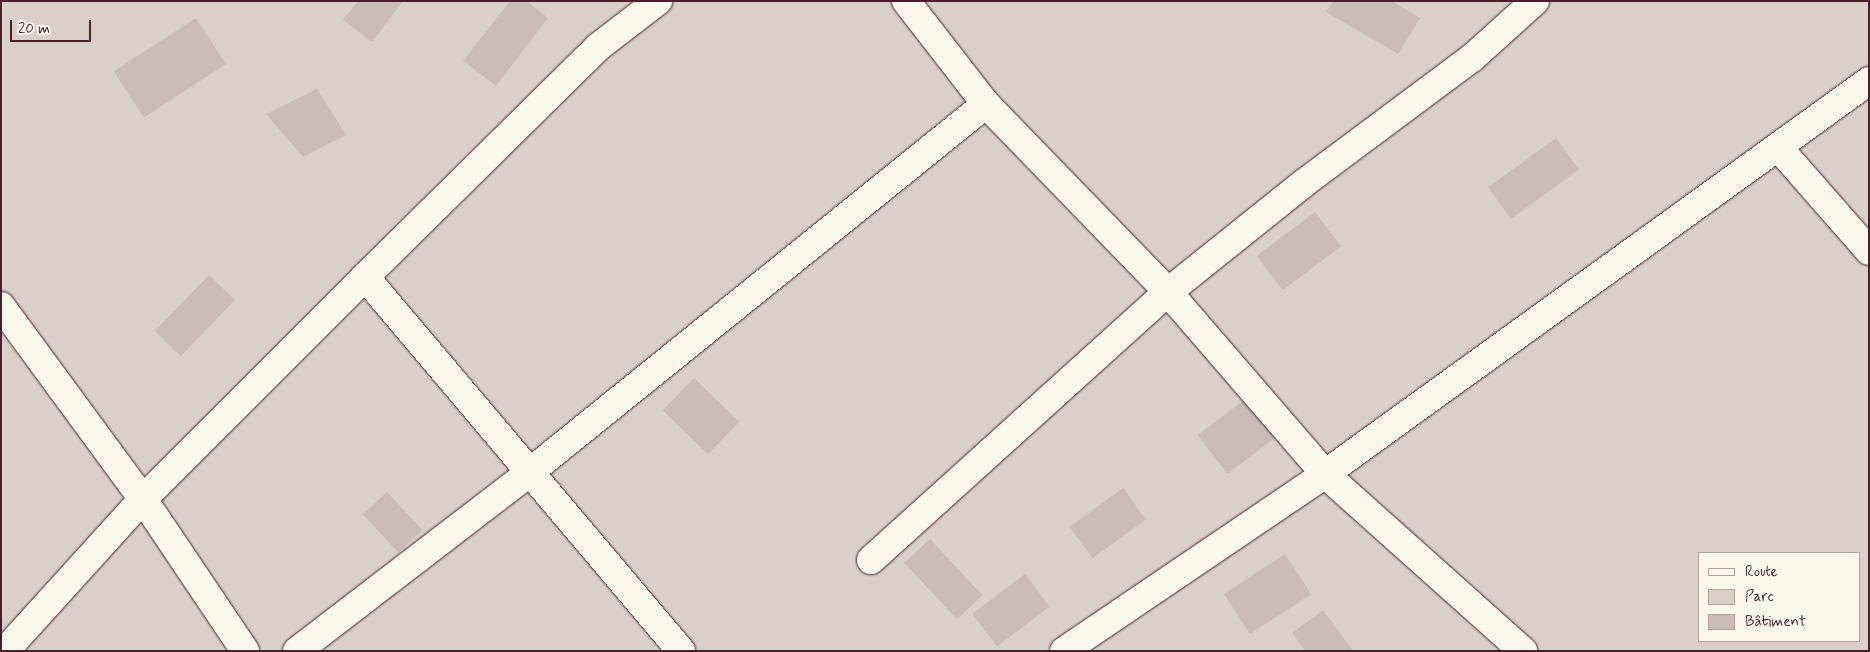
<!DOCTYPE html>
<html>
<head>
<meta charset="utf-8">
<style>
	body { margin:0 }
	#map { position:relative; width:1870px; height:652px; overflow:hidden; background:#f4eee4; font-family:Mynerve,sans-serif }
	div>[style] { position:absolute }
	[style*='--x'] { left:calc(var(--x)*1px); top:calc(var(--y)*1px); width:calc(var(--w)*1px); rotate:calc(var(--a)*1deg) }
	.green>* { inset:0; background:#dbd0c9 }
	.building>* { inset:0; background:#cabbb6; transform-origin:0 0 }
	.roads { filter:drop-shadow(0 0 1px #4a1f2b) drop-shadow(0 0 1px #4a1f2b) }
	.street>* { height:28px; margin:-14px; padding:0 14px; transform-origin:14px; border-radius:14px; background:#fbf7ec }
	.highway>* { height:28px; margin:-14px; padding:0 14px; transform-origin:14px; border-radius:14px; background:#fbf7ec }
	span { translate:-50% -50%; white-space:nowrap; text-align:center; line-height:1.15; -webkit-text-stroke:4.5px #fbf7ec; paint-order:stroke }
	.frame { position:absolute; inset:0; border:2px solid #4a1f2b; pointer-events:none }
	.legend { position:absolute; left:1698px; top:552px; width:162px; height:90px; box-sizing:border-box; background:#fbf7ec; border:1px solid #b4a19f; margin:0; padding:6px 9px; list-style:none; font-size:15px; color:#4a1f2b }
	.legend li { display:flex; align-items:center; gap:10px; height:25px }
	.legend b { width:25px; border:1px solid #b4a19f }
	.scale { position:absolute; left:10px; top:20px; width:81px; height:22px; box-sizing:border-box; border:2px solid #4a1f2b; border-top:0; padding-left:6px; font-size:15px; line-height:18px; white-space:nowrap; color:#4a1f2b; -webkit-text-stroke:4px #fbf7ec; paint-order:stroke }
</style>
</head>
<body>
<div id="map">
	<div class="green">
		<i style="clip-path:polygon(evenodd,1px 1px,1869px 1px,1869px 651px,1px 651px,1px 1px,1699px 553px,1859px 553px,1859px 641px,1699px 641px,1699px 553px)"></i>
	</div>
	<div class="building">
		<i style="clip-path:polygon(358px 1px,403px 1px,372px 42px,343px 20px)"></i>
		<i style="clip-path:polygon(510px 1px,527px 1px,548px 18px,496px 86px,463px 61px)"></i>
		<i style="clip-path:polygon(1333px 1px,1392px 1px,1420px 18px,1398px 54px,1326px 12px)"></i>
		<i style="left:196px;top:18px;width:55px;height:98px;rotate:57deg"></i>
		<i style="clip-path:polygon(317px 89px,346px 135px,303px 157px,266px 114px)"></i>
		<i style="left:1556px;top:138px;width:39px;height:84px;rotate:54deg"></i>
		<i style="left:1315px;top:212px;width:43px;height:73px;rotate:53deg"></i>
		<i style="left:209px;top:275px;width:36px;height:78px;rotate:44deg"></i>
		<i style="left:694px;top:378px;width:63px;height:45px;rotate:44deg"></i>
		<i style="left:1252px;top:394px;width:49px;height:68px;rotate:53deg"></i>
		<i style="left:1123px;top:488px;width:39px;height:66px;rotate:54deg"></i>
		<i style="left:387px;top:492px;width:52px;height:33px;rotate:47deg"></i>
		<i style="left:930px;top:539px;width:77px;height:35px;rotate:47deg"></i>
		<i style="left:1285px;top:554px;width:48px;height:73px;rotate:57deg"></i>
		<i style="left:1025px;top:574px;width:41px;height:66px;rotate:53deg"></i>
		<i style="clip-path:polygon(1323px 610px,1353px 651px,1305px 651px,1292px 633px)"></i>
	</div>
	<div class="roads">
		<div class="street">
			<i style="--x:906;--y:1;--w:130;--a:52.2"></i>
			<i style="--x:986;--y:104;--w:262;--a:45.9"></i>
			<i style="--x:1168;--y:292;--w:240;--a:49.2"></i>
			<i style="--x:1325;--y:474;--w:266;--a:41.8"></i>
			<i style="--x:1778;--y:147;--w:138;--a:48.8"></i>
			<i style="--x:365;--y:277;--w:490;--a:49.8"></i>
			<i style="--x:1;--y:306;--w:240;--a:53.7"></i>
			<i style="--x:143;--y:499;--w:183;--a:56.1"></i>
			<i style="--x:871;--y:560;--w:400;--a:-42.1"></i>
			<i style="--x:1168;--y:292;--w:174;--a:-38.7"></i>
			<i style="--x:1304;--y:183;--w:209;--a:-36.7"></i>
			<i style="--x:1472;--y:58;--w:85;--a:-42.1"></i>
			<i style="--x:5;--y:651;--w:205;--a:-47.8"></i>
			<i style="--x:143;--y:499;--w:314;--a:-45"></i>
			<i style="--x:365;--y:277;--w:327;--a:-44.6"></i>
			<i style="--x:598;--y:47;--w:76;--a:-37.5"></i>
			<i style="--x:297;--y:651;--w:294;--a:-37.5"></i>
			<i style="--x:530;--y:472;--w:586;--a:-38.9"></i>
		</div>
		<div class="highway">
			<i style="--x:1064;--y:651;--w:315;--a:-34.1"></i>
			<i style="--x:1325;--y:474;--w:671;--a:-35.85"></i>
		</div>
	</div>
	<div class="frame"></div>
	<ul class="legend">
	<li><b style="height:6px;background:#fbf7ec"></b>Route</li>
	<li><b style="height:14px;background:#dbd0c9"></b>Parc</li>
	<li><b style="height:14px;background:#cabbb6"></b>Bâtiment</li>
	</ul>
	<div class="scale">20 m</div>
</div>
</body>
</html>
